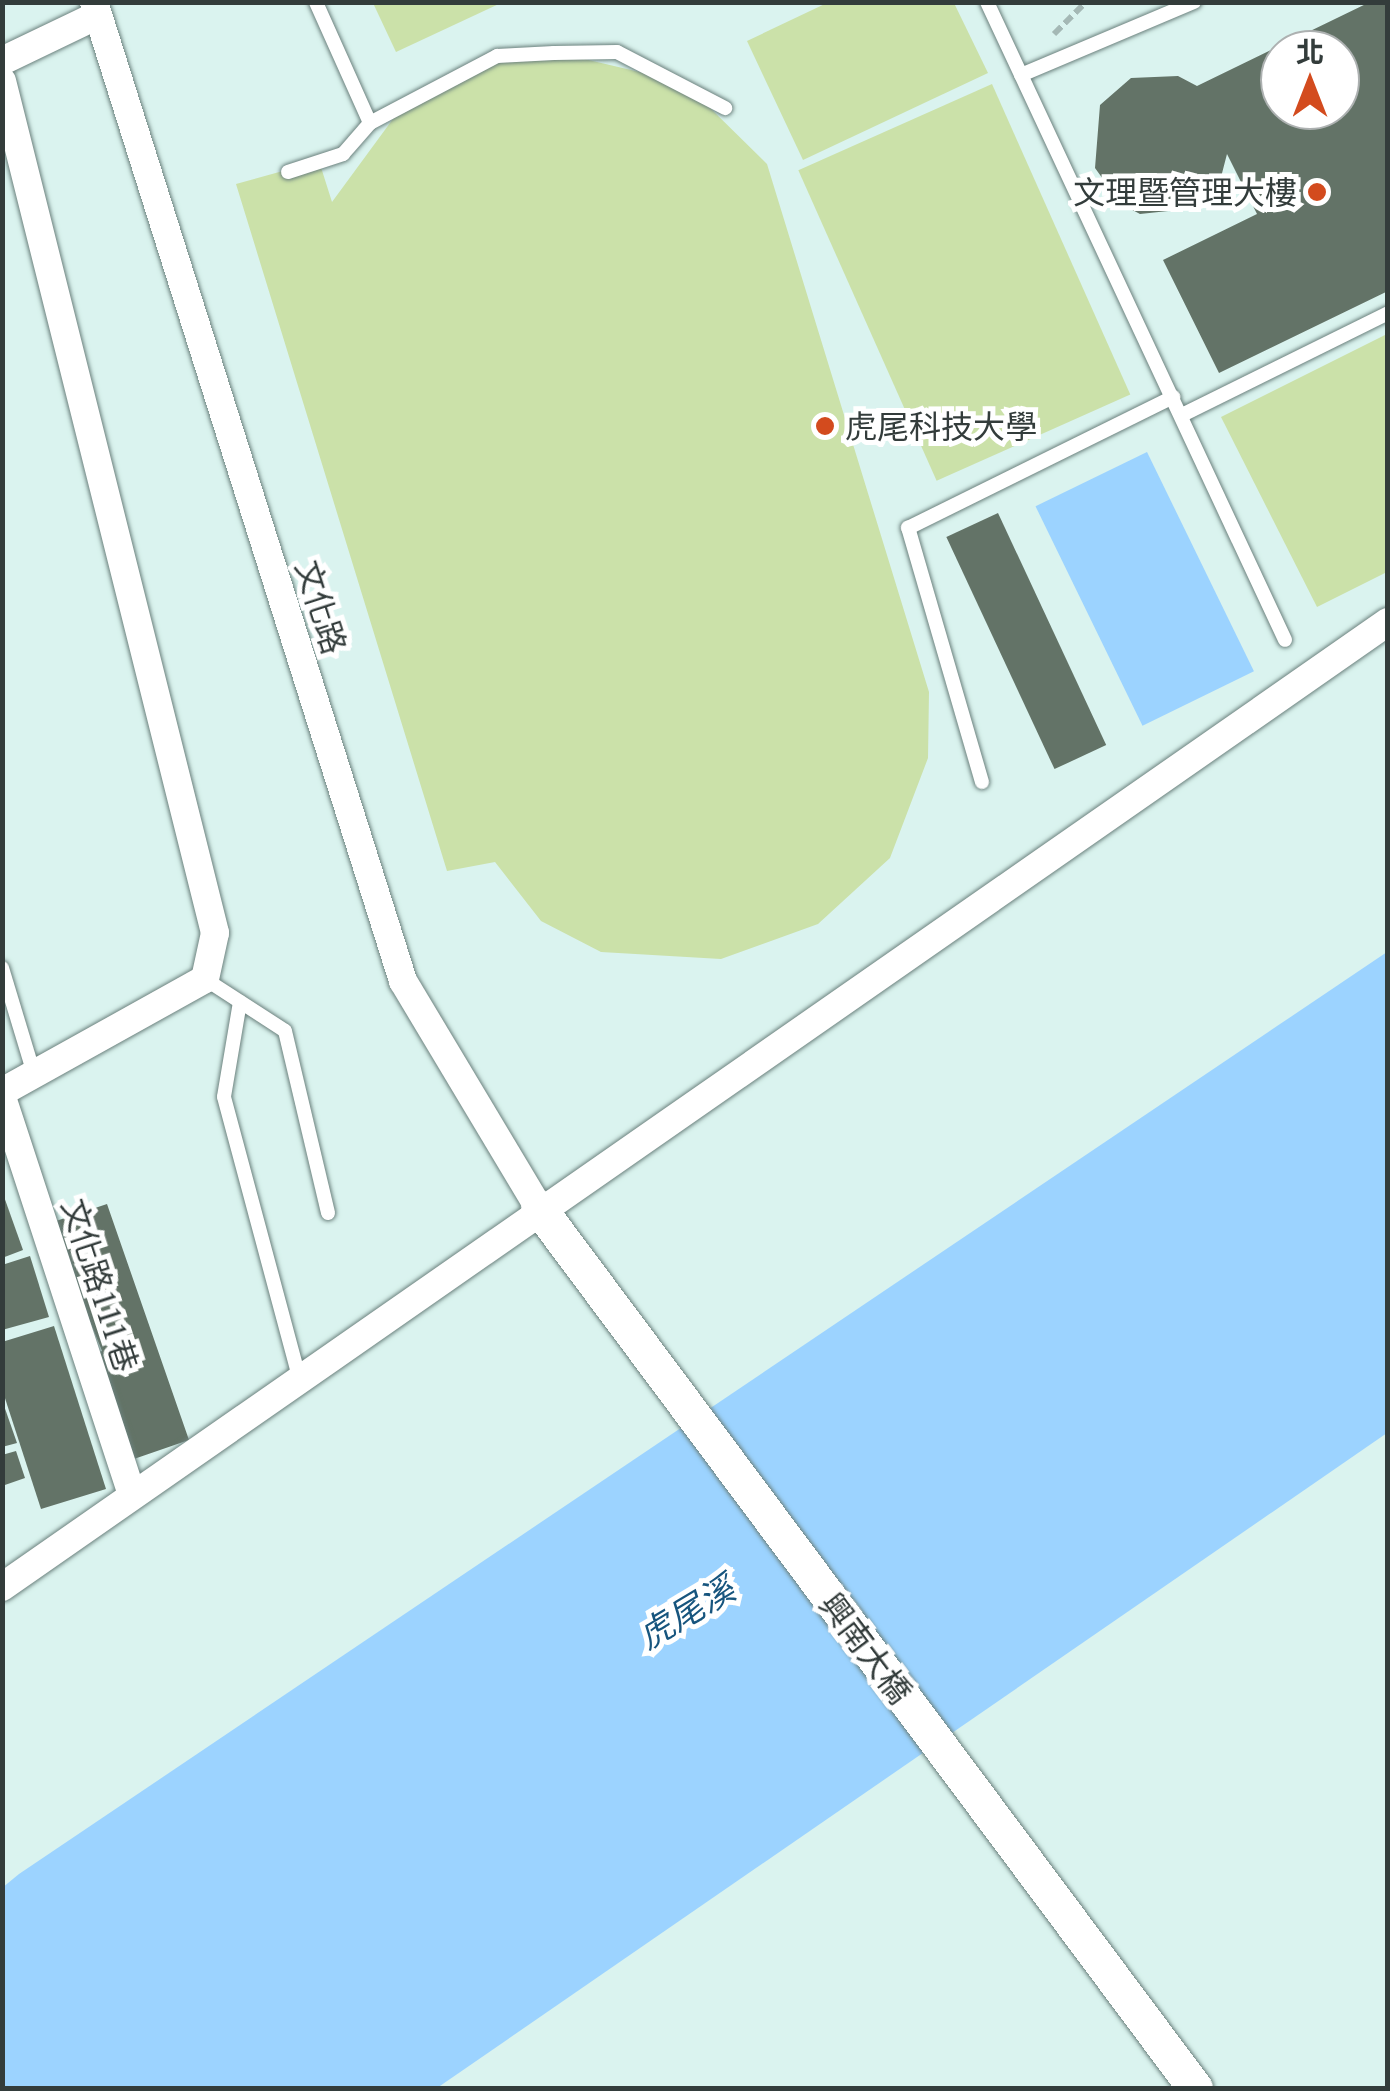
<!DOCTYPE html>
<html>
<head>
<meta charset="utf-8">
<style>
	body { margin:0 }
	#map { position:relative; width:1390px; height:2091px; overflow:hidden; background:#daf3ef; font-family:"PT Serif","Noto Sans TC",serif }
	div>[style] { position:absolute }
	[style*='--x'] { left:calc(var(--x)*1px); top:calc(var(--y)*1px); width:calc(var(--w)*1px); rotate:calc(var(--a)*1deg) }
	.green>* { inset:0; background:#cbe1a9; transform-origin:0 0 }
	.water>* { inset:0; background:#9cd3ff; transform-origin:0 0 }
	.building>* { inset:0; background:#637367; transform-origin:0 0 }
	.path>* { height:6px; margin-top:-3px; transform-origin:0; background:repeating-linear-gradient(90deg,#a4b8b5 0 10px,transparent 0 15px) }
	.roads { filter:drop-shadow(0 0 2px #6b817d) drop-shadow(0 0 2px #6b817d) }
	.service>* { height:14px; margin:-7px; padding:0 7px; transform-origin:7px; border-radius:7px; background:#fff }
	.minor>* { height:28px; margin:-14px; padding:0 14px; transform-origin:14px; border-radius:14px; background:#fff }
	.tertiary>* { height:35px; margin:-17.5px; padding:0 17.5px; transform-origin:17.5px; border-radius:17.5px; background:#fff }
	.dots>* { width:28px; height:28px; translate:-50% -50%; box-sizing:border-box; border:5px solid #fff; border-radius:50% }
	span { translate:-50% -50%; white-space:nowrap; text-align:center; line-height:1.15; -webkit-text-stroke:10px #fff; paint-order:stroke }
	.poi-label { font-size:32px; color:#333c3b }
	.right { translate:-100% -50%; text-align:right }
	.left { translate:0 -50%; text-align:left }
	.street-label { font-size:32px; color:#333c3b }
	.water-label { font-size:35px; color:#17557e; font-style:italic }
	.frame { position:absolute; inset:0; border:5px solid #333c3b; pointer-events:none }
	.north { position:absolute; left:1260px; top:30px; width:100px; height:100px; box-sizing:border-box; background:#fff; border:2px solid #adb1b1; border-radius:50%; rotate:0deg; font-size:28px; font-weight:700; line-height:40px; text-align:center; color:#333c3b }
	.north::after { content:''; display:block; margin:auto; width:35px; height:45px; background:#d34b1e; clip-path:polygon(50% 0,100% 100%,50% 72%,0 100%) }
</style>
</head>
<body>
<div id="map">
	<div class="green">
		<i style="clip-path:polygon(829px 2px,954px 3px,988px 73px,803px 160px,747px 41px)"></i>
		<i style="clip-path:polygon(373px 3px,501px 3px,396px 52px)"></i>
		<i style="clip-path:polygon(580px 58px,648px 74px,705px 103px,767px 164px,929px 692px,928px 758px,890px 858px,818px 924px,721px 959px,601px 952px,541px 921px,495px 862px,447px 871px,236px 184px,319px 161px,332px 202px,401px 108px,505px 59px)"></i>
		<i style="left:992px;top:84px;width:340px;height:212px;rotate:66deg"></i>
		<i style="clip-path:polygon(1387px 334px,1387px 572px,1317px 607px,1221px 417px)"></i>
	</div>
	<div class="water">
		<i style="left:1147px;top:452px;width:244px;height:124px;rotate:64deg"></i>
		<i style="clip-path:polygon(1387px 952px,1387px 1433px,437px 2088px,3px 2088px,2px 1888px,19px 1874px)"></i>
	</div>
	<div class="building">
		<i style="clip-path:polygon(evenodd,1370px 2px,1388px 2px,1388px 291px,1219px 373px,1163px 260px,1257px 214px,1227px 154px,1220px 181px,1187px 209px,1140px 214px,1121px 204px,1095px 168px,1100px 105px,1131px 78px,1178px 76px,1197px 86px,1370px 2px,1280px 50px,1340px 50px,1340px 110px,1280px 110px,1280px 50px)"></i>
		<i style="left:998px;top:513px;width:256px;height:57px;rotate:65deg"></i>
		<i style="clip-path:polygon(2px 1191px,23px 1250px,2px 1258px)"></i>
		<i style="clip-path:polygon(107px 1204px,189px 1440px,131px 1460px,94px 1354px,102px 1351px,50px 1223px)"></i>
		<i style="clip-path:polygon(30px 1256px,49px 1317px,2px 1330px,2px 1265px)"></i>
		<i style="clip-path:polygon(54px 1326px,106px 1489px,41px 1509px,2px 1389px,2px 1342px)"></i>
		<i style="clip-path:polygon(2px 1400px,17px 1443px,2px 1447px)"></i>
		<i style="clip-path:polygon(16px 1451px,25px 1478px,2px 1486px,2px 1455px)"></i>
	</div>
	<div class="path">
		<i style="--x:1054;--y:34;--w:45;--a:-45"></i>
	</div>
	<div class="roads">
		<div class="service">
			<i style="--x:987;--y:2;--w:704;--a:64.96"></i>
			<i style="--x:1021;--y:75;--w:188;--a:-22.9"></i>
			<i style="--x:370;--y:123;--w:144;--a:-27.8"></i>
			<i style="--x:497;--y:56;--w:57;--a:-3"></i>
			<i style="--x:554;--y:53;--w:63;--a:-0.9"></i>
			<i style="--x:617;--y:52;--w:122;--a:27.4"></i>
			<i style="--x:288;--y:172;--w:58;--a:-18.1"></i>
			<i style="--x:343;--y:154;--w:41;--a:-48.9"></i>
			<i style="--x:370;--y:123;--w:133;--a:-114.1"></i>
			<i style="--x:1182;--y:415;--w:230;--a:-26.3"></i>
			<i style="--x:982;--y:782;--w:265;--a:-106.2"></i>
			<i style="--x:908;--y:528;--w:296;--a:-26.3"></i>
			<i style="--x:2;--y:968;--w:114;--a:73.2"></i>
			<i style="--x:205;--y:979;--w:95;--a:33"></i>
			<i style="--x:285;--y:1031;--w:187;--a:76.7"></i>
			<i style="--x:240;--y:1002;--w:96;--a:99.6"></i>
			<i style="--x:224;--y:1097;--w:287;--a:75"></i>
		</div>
		<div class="minor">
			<i style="--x:94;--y:2;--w:1027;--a:72.48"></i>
			<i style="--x:403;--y:981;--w:263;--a:59.1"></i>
			<i style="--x:2;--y:61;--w:106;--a:-25.6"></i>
			<i style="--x:2;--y:81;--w:878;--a:75.96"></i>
			<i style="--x:215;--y:933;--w:47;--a:102.3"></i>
			<i style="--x:205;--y:979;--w:232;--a:150.9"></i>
			<i style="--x:2;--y:1097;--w:419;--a:71.9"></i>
			<i style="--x:2;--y:1587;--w:1689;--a:-34.85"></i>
		</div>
		<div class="tertiary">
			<i style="--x:538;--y:1207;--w:1099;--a:53.29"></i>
		</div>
	</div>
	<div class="dots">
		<i style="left:1317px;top:192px;background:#d34b1e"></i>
		<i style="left:825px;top:426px;background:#d34b1e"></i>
	</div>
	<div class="poi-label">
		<span class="right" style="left:1297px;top:192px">文理暨管理大樓</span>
		<span class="left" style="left:845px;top:426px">虎尾科技大學</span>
	</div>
	<div class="street-label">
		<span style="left:321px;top:607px;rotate:72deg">文化路</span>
		<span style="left:100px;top:1285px;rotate:72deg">文化路111巷</span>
		<span style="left:866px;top:1648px;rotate:53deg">興南大橋</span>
	</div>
	<div class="water-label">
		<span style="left:686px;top:1612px;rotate:-31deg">虎尾溪</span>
	</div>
	<div class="frame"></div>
	<div class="north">北</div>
</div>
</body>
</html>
